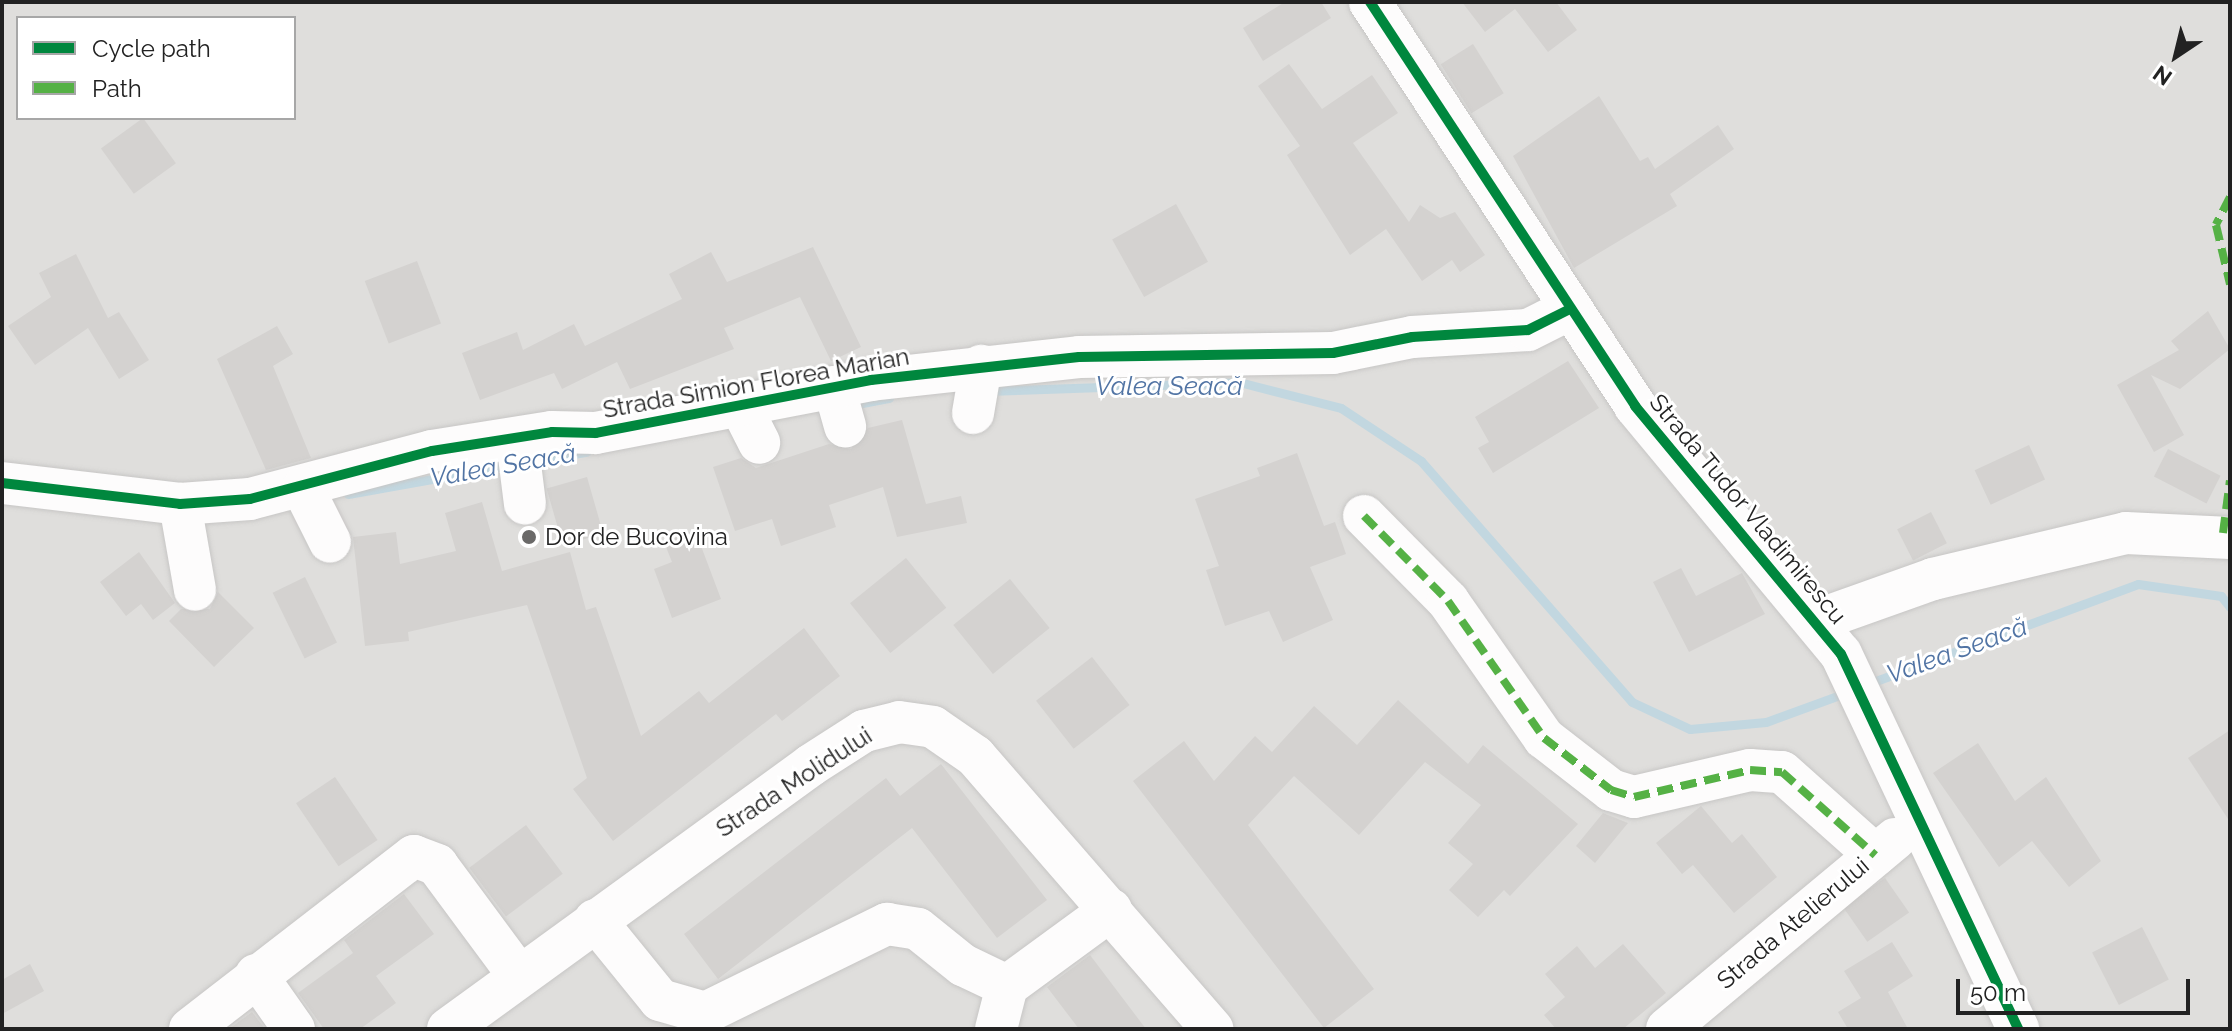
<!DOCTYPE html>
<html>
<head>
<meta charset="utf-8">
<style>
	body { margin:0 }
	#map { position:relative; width:2232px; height:1031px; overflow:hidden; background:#efeeeb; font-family:Raleway,sans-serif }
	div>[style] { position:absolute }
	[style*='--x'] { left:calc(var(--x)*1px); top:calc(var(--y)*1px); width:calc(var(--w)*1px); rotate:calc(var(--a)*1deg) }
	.residential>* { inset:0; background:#dfdedc }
	.stream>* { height:9px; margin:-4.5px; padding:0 4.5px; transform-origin:4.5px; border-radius:4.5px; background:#c2d7e0 }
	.building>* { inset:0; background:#d4d2d0; transform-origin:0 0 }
	.roads { filter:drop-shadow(0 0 2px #c7c6c5) drop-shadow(0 0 2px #c7c6c5) }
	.minor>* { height:42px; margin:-21px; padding:0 21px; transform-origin:21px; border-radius:21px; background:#fdfcfc }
	.quiet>* { height:8px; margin-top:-4px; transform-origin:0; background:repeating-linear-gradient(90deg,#55b145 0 16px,transparent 0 24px) }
	.cycleway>* { height:10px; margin:-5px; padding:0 5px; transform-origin:5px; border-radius:5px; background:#00873e }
	.dots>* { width:22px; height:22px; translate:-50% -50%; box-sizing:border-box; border:4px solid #fff; border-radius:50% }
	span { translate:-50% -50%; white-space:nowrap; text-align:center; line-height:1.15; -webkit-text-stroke:6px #fff; paint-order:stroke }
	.street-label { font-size:24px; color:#222 }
	.poi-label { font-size:24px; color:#222 }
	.left { translate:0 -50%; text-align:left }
	.water-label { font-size:26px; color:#5174a4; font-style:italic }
	.frame { position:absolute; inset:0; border:4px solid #222; pointer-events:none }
	.legend { position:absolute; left:16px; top:16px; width:280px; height:104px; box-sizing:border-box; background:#fff; border:2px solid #a7a7a7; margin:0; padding:10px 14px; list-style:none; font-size:24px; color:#222 }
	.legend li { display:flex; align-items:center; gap:16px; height:40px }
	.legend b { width:40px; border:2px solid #a7a7a7 }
	.north { position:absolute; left:2136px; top:16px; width:80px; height:80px; -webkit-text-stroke:6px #fff; paint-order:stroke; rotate:215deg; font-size:22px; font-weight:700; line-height:32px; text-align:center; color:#222 }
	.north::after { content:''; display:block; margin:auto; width:28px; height:36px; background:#222; clip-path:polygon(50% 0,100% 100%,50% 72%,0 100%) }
	.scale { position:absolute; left:1956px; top:979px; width:234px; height:36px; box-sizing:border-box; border:4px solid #222; border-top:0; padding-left:10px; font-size:24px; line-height:28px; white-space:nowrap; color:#222; -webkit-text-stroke:6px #fff; paint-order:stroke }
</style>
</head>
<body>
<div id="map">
	<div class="residential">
		<i style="clip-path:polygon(evenodd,2px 2px,2230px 2px,2230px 1029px,2px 1029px,2px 2px,18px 18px,294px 18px,294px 118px,18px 118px,18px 18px)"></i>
	</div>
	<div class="stream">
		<i style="--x:987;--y:391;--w:252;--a:-2"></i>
		<i style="--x:1239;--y:382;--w:105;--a:14.3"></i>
		<i style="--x:1341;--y:408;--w:96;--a:33.5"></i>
		<i style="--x:1421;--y:461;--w:320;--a:48.8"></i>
		<i style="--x:1632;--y:702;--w:64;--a:25"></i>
		<i style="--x:1690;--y:729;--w:76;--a:-5.3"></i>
		<i style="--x:1766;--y:722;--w:87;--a:-20.1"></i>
		<i style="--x:852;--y:405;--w:38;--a:-11"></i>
		<i style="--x:529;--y:462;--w:58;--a:-10"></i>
		<i style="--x:348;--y:494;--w:166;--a:-10.1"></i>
		<i style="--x:1865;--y:685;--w:291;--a:-20.3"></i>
		<i style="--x:2138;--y:584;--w:84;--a:8.2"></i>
		<i style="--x:2221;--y:596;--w:14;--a:51"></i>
	</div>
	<div class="building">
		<i style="clip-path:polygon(1285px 2px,1321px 2px,1331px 18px,1263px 61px,1243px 28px)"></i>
		<i style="clip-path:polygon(1462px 2px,1556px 2px,1577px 30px,1548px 52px,1515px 9px,1485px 32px)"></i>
		<i style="left:1473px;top:44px;width:58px;height:38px;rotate:58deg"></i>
		<i style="clip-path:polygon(1289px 64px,1322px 109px,1372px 75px,1398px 113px,1353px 143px,1409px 222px,1420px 205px,1440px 218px,1455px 212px,1485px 255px,1460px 272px,1452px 260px,1422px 281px,1386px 229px,1350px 255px,1287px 155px,1300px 146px,1258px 86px)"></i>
		<i style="clip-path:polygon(1599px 96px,1640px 161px,1648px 157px,1655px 169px,1718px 125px,1734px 149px,1670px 194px,1677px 206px,1574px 268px,1513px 156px)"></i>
		<i style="left:143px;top:118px;width:56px;height:52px;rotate:54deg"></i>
		<i style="left:1176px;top:204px;width:66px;height:73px;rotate:61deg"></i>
		<i style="clip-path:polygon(813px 247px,861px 347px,831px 361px,800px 297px,724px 328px,734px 349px,630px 389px,617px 362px,562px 389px,554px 373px,480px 400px,462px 353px,517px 332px,523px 350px,574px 324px,585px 346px,682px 299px,669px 274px,711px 252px,727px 282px)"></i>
		<i style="clip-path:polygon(76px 254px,108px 318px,119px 312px,149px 360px,119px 379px,88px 328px,35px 365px,8px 326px,51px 297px,39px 273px)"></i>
		<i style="left:417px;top:261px;width:67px;height:56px;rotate:69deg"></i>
		<i style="clip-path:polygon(2208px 311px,2230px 349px,2180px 389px,2151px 375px,2184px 435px,2154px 452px,2117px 385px,2179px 350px,2171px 341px)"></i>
		<i style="clip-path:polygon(277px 326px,293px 354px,273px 366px,311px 458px,266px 470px,217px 359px)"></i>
		<i style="clip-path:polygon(1568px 361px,1599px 408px,1493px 473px,1478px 448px,1489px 442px,1475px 417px)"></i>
		<i style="clip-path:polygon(902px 420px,926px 504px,961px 496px,967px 523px,897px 537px,883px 487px,829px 505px,836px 527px,781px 546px,772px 519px,735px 531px,713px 467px,741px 458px,756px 468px,829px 444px,851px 449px,868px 428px)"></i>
		<i style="left:2029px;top:445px;width:38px;height:60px;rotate:65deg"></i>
		<i style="left:2168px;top:449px;width:59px;height:31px;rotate:27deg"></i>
		<i style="clip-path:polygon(1297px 453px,1324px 526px,1335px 522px,1346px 554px,1310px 567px,1333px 620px,1283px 642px,1269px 611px,1225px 626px,1206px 570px,1219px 566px,1195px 499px,1260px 476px,1257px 468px)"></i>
		<i style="left:587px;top:477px;width:59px;height:42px;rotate:74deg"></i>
		<i style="clip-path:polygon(482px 502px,502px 571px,570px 552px,586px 610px,596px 607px,641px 736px,699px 691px,709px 703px,804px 628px,840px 676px,782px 721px,776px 714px,613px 841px,573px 789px,587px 778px,527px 605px,408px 632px,409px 641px,365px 646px,353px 537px,396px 532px,400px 564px,456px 551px,445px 513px)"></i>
		<i style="left:1931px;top:512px;width:35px;height:38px;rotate:63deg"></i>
		<i style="clip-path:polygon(695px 530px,721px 599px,672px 618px,654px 569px,672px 562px,664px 542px)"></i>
		<i style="clip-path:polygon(139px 552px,175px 603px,153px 620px,141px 604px,126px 616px,100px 582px)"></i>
		<i style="left:906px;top:558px;width:64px;height:72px;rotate:51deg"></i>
		<i style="clip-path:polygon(1681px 568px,1696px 596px,1742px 573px,1765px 614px,1689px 652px,1653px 582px)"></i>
		<i style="left:305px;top:577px;width:73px;height:36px;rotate:64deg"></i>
		<i style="left:1010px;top:579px;width:63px;height:73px;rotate:51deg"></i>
		<i style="clip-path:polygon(218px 592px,254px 628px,214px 667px,169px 621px,181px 609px,210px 609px)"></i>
		<i style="left:1092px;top:657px;width:61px;height:71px;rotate:52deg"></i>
		<i style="clip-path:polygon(1398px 700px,1468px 764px,1483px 745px,1578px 824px,1510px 896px,1504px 890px,1478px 917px,1449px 890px,1473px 864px,1448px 843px,1481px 805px,1425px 762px,1359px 835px,1294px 776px,1248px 825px,1374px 989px,1324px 1028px,1133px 781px,1184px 741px,1214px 781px,1255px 736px,1272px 752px,1314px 706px,1357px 745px)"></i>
		<i style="clip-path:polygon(2230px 730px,2230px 822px,2188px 758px)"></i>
		<i style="clip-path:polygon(1978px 743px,2015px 801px,2046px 777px,2101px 861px,2069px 887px,2032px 841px,1999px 867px,1933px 773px)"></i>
		<i style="clip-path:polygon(941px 764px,1047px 900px,997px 938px,912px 828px,718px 979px,684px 934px,886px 778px,900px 796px)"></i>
		<i style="left:335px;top:777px;width:76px;height:47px;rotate:56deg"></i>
		<i style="clip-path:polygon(1701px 806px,1732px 843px,1742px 834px,1777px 877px,1734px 913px,1693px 865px,1682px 874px,1656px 843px)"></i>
		<i style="clip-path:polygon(1603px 813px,1628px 823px,1595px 863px,1576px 846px)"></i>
		<i style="left:526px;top:825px;width:61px;height:71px;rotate:53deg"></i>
		<i style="left:1885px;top:878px;width:42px;height:51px;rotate:55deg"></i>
		<i style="clip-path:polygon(404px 894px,434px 934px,376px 976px,396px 1003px,360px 1029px,324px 1029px,298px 993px,353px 953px,344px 940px)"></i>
		<i style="left:2142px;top:927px;width:59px;height:56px;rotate:63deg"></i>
		<i style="clip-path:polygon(1892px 942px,1913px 976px,1888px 992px,1908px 1029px,1848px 1029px,1838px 1012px,1861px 998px,1844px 971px)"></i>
		<i style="clip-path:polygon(1623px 944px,1666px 993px,1623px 1029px,1556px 1029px,1544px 1015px,1565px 997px,1545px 974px,1577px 946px,1595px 968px)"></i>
		<i style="clip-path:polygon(1090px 955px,1146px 1029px,1079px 1029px,1047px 987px)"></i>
		<i style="clip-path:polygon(30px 964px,44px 991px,2px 1014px,2px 980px)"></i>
		<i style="clip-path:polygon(252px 1012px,265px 1029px,229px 1029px)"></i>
	</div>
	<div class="roads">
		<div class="minor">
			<i style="--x:1370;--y:2;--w:483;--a:56.7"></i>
			<i style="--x:1635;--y:406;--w:322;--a:50.3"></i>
			<i style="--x:1841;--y:654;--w:415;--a:64.7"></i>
			<i style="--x:834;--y:387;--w:41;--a:74.2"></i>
			<i style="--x:742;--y:409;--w:38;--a:63"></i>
			<i style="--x:973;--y:413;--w:48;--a:-80.3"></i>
			<i style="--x:517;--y:440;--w:64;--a:82.9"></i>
			<i style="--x:2;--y:483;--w:179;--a:6.7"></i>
			<i style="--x:180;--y:504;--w:70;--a:-4.1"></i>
			<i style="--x:250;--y:499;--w:188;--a:-14.8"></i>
			<i style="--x:432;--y:451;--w:121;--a:-9"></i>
			<i style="--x:552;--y:432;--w:44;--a:1.3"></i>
			<i style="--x:596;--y:433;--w:280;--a:-10.9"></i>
			<i style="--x:871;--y:380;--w:209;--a:-6.3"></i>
			<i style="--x:1079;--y:357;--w:254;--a:-0.9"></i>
			<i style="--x:1333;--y:353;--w:81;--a:-11.4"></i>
			<i style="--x:1412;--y:337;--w:116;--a:-3.5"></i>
			<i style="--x:1528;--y:330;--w:45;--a:-26.6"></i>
			<i style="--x:303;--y:488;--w:60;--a:63.4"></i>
			<i style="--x:180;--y:504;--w:87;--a:80.1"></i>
			<i style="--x:1364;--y:516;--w:120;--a:45.3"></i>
			<i style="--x:1448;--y:601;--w:167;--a:55"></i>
			<i style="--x:1544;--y:738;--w:85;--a:37.8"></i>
			<i style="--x:1611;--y:790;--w:24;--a:17"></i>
			<i style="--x:1634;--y:797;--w:119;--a:-13.1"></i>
			<i style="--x:1750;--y:770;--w:32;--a:4"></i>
			<i style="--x:1782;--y:772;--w:125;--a:41.7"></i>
			<i style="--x:1818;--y:620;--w:122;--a:-19.6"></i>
			<i style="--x:1933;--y:579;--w:198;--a:-13.4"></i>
			<i style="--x:2126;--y:533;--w:104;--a:2.8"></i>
			<i style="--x:595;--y:920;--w:103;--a:50.9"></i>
			<i style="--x:660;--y:1000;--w:47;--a:16.1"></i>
			<i style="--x:705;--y:1013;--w:203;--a:-26.1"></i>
			<i style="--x:887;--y:924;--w:31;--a:9"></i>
			<i style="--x:918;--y:929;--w:58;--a:38.7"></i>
			<i style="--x:963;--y:965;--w:49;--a:25.5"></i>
			<i style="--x:1007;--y:986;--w:129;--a:-36.2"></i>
			<i style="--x:256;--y:975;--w:66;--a:54.9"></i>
			<i style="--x:190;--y:1029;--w:283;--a:-37.7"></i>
			<i style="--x:414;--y:856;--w:25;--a:21"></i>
			<i style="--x:437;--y:865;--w:138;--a:53.5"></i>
			<i style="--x:448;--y:1029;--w:449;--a:-36"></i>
			<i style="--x:811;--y:765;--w:63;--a:-32.7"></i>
			<i style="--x:864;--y:731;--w:36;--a:-14"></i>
			<i style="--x:899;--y:722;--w:34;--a:8"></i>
			<i style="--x:933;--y:727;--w:51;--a:34.6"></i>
			<i style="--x:975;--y:756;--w:362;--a:49"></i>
			<i style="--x:996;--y:1029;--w:44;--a:-75.7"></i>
			<i style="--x:1667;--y:1029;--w:297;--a:-39.8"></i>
		</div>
	</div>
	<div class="quiet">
		<i style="--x:2230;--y:197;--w:31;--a:117"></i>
		<i style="--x:2216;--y:225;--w:61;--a:76.7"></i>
		<i style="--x:1364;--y:516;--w:120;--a:45.3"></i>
		<i style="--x:1448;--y:601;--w:167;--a:55"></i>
		<i style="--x:1544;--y:738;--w:85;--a:37.8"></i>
		<i style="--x:1611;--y:790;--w:24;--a:17"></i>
		<i style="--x:1634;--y:797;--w:119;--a:-13.1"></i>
		<i style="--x:1750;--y:770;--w:32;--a:4"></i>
		<i style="--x:1782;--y:772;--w:125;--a:41.7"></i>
		<i style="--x:2223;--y:533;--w:53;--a:-82.5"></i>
	</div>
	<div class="cycleway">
		<i style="--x:1370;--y:2;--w:483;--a:56.7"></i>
		<i style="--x:1635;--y:406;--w:322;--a:50.3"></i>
		<i style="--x:1841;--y:654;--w:415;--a:64.7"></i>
		<i style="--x:2;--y:483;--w:179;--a:6.7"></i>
		<i style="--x:180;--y:504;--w:70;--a:-4.1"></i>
		<i style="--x:250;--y:499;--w:188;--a:-14.8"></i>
		<i style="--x:432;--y:451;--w:121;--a:-9"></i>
		<i style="--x:552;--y:432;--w:44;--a:1.3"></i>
		<i style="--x:596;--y:433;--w:280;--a:-10.9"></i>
		<i style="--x:871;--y:380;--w:209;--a:-6.3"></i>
		<i style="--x:1079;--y:357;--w:254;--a:-0.9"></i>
		<i style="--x:1333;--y:353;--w:81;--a:-11.4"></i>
		<i style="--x:1412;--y:337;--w:116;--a:-3.5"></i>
		<i style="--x:1528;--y:330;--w:45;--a:-26.6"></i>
	</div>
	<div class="dots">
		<i style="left:529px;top:537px;background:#6a6968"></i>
	</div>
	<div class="street-label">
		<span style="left:756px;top:383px;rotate:-10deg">Strada Simion Florea Marian</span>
		<span style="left:1748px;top:509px;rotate:50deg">Strada Tudor Vladimirescu</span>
		<span style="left:794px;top:782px;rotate:-33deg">Strada Molidului</span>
		<span style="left:1793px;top:923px;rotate:-40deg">Strada Atelierului</span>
	</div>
	<div class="poi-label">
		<span class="left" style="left:545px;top:537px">Dor de Bucovina</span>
	</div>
	<div class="water-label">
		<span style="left:1169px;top:387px">Valea Seacă</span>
		<span style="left:503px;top:466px;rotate:-10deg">Valea Seacă</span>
		<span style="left:1957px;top:651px;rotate:-20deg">Valea Seacă</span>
	</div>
	<div class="frame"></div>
	<ul class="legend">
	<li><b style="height:10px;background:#00873e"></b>Cycle path</li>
	<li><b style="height:10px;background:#55b145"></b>Path</li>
	</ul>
	<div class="north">N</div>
	<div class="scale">50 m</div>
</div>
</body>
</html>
